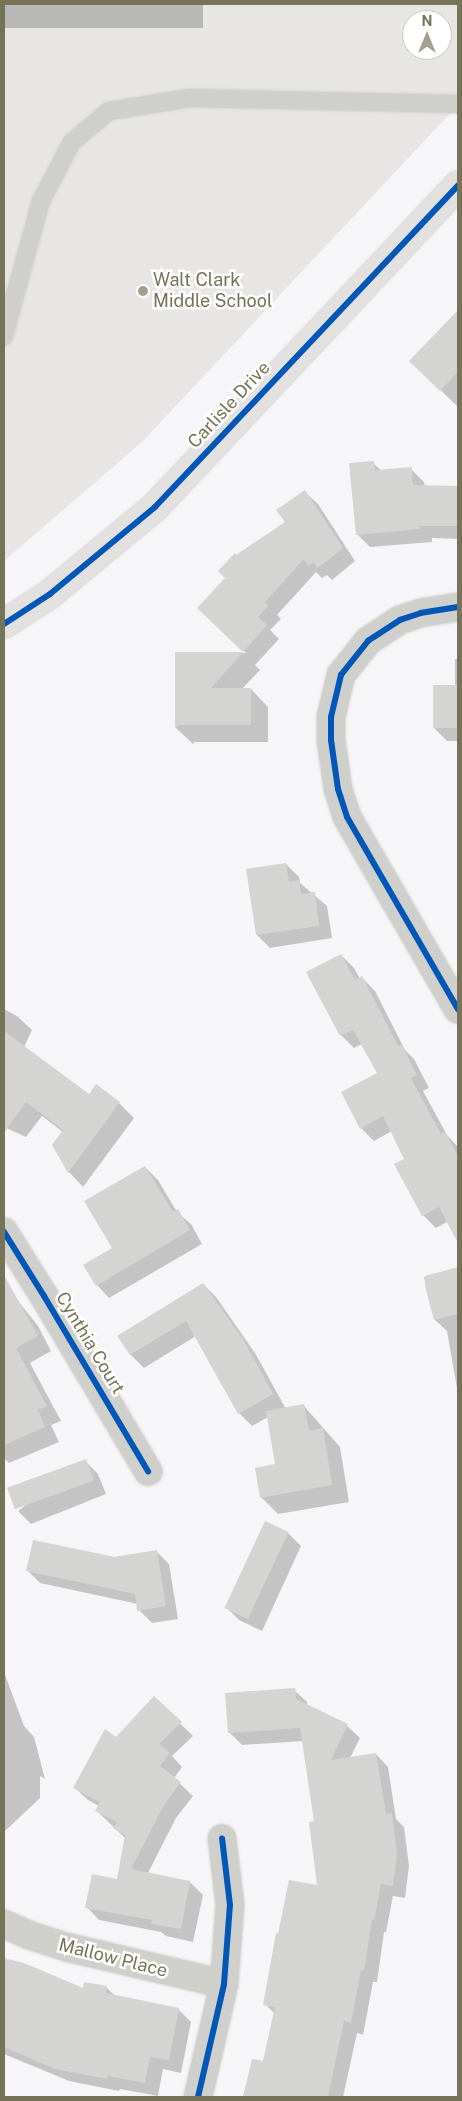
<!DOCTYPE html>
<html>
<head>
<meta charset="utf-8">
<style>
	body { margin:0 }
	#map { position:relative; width:462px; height:2101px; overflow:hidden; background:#f6f5f7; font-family:"Public Sans",sans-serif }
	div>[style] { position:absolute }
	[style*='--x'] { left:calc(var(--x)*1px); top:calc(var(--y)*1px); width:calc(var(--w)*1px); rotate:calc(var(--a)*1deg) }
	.built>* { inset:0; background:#e7e6e4 }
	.shadow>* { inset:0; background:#0003; transform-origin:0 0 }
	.building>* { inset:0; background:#d4d4d3; transform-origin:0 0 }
	.roads { filter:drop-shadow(0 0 1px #d4d3d2) drop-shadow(0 0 1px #d4d3d2) }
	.lane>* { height:18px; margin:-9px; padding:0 9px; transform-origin:9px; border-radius:9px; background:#cfcfcc }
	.street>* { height:28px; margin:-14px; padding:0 14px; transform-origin:14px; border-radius:14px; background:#cfcfcc }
	.secondary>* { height:28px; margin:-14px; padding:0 14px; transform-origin:14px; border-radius:14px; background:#e2e1e0 }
	.cycleway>* { height:6px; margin:-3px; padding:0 3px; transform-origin:3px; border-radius:3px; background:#0057b8 }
	.dots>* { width:14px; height:14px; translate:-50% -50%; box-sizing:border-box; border:2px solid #fff; border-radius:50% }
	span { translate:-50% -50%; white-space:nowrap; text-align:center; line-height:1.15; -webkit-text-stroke:5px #fff; paint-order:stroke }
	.poi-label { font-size:18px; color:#767358 }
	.left { translate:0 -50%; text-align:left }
	.street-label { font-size:18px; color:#767358 }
	.frame { position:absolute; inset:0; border:5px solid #767358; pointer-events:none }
	.north { position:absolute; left:402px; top:10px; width:50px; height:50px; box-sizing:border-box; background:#fff; border:1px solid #c8c7bc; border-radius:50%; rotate:0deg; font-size:14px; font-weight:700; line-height:20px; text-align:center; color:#767358 }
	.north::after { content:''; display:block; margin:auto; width:18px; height:22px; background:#a3a090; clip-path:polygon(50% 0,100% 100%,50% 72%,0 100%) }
</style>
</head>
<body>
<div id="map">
	<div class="built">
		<i style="clip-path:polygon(evenodd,4px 4px,458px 4px,458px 105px,142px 442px,4px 561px,4px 4px,412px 20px,442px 20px,442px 50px,412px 50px,412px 20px)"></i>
	</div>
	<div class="shadow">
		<i style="left:4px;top:4px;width:199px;height:24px"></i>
		<i style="clip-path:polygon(458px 312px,458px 407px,411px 361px)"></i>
		<i style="clip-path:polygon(373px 463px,382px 471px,411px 469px,424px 482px,425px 486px,458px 487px,458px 539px,432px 538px,432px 542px,370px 547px,357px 534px)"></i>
		<i style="clip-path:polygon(305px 492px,318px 504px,355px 561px,332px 580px,327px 575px,322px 578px,316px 572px,277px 615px,281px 619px,270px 630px,279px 639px,255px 665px,260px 670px,242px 689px,251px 689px,268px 707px,268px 742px,195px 742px,193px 744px,176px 728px,176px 653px,246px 653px,212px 621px,227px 579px,236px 556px,287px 522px)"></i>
		<i style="clip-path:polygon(455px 659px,458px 659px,458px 741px,447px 741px,434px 728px,455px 686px)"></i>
		<i style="clip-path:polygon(286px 864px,299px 877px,300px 883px,327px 906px,332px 938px,270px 948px,257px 935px)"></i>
		<i style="clip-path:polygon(341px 955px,354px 968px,360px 979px,362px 978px,375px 991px,405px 1050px,414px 1059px,429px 1088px,423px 1091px,447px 1135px,458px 1147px,458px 1230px,449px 1221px,436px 1228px,423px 1215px,405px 1160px,392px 1131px,374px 1141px,361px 1128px,378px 1074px,362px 1044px,354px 1048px,341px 1035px)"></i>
		<i style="clip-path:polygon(4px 1009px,17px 1016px,32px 1030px,24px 1047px,90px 1095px,119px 1103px,134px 1118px,83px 1187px,69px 1172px,53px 1145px,63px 1132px,42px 1116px,26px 1137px,4px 1127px)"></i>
		<i style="clip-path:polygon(145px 1167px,158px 1180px,177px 1212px,191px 1224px,202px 1244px,109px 1298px,97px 1285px)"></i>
		<i style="clip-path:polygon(458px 1268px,458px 1394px,447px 1331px,435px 1320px,424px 1277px)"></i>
		<i style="clip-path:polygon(4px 1283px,38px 1326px,51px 1351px,30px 1363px,61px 1421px,51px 1425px,59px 1442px,9px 1463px,4px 1458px)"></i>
		<i style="clip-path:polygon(203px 1284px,216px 1297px,255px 1353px,286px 1409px,304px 1406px,340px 1447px,349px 1502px,278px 1514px,261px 1497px,277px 1465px,268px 1417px,252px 1426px,239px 1413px,196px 1336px,144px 1368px,131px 1355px,119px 1336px)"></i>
		<i style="clip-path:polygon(85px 1461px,98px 1474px,106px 1494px,31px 1524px,18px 1511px)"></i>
		<i style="clip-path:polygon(288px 1533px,301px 1546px,262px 1631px,239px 1620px,226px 1607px)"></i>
		<i style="clip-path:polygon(156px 1551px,169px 1564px,178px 1619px,152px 1623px,139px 1610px,138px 1604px,40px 1583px,27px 1570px)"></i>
		<i style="clip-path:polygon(4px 1672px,24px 1726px,34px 1737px,45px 1779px,40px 1776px,40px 1798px,4px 1832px)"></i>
		<i style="clip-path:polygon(294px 1690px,307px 1702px,307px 1706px,347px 1726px,360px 1738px,350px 1758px,376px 1754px,388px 1767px,396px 1819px,404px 1827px,409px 1866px,405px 1898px,393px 1896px,386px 1932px,384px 1932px,377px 1982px,373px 1982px,363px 2035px,357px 2033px,343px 2097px,243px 2097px,253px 2060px,264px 2063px,275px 2014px,265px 2004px,280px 1935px,318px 1887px,316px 1822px,303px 1741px,242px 1745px,229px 1732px)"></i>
		<i style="clip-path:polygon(154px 1698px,193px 1736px,172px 1756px,182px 1767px,174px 1778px,193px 1796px,176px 1818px,148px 1873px,190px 1882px,203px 1895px,193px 1942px,166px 1936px,161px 1932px,99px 1920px,87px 1907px,118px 1880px,126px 1839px,97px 1811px,99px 1806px,88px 1800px,75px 1788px)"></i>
		<i style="clip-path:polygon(4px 1960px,23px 1964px,84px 1990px,106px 1987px,116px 1997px,178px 2009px,191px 2022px,181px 2073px,163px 2069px,158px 2096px,120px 2089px,119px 2091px,69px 2081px,4px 2054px)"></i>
	</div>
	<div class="building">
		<i style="clip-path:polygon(458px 310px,458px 372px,440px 391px,409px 361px)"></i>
		<i style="clip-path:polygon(374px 461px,375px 470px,412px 467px,413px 485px,458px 486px,458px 526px,419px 526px,420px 529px,356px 535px,349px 463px)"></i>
		<i style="clip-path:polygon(305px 490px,343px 548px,318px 568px,313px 562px,308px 566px,304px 559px,265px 602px,269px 605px,258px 617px,267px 625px,243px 652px,197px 608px,225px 578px,218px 571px,235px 553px,236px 555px,285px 522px,276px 510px)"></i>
		<i style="clip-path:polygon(175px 652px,243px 652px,211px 688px,251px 688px,251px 725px,178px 725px,175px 728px)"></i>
		<i style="left:433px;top:685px;width:25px;height:43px"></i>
		<i style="clip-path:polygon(286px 863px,289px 882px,299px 880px,301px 894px,315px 892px,319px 926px,256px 935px,246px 869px)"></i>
		<i style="clip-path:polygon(341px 954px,355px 980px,362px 976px,398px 1046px,401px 1044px,417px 1075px,411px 1078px,441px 1134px,445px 1132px,458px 1156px,458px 1243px,439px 1207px,422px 1216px,394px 1164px,404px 1159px,383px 1116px,360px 1129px,341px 1092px,377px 1073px,353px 1030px,340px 1036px,306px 972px)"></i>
		<i style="clip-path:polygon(4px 1031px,89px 1094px,96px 1084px,120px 1102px,68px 1173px,52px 1145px,63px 1130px,26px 1102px,4px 1133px)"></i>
		<i style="clip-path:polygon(145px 1166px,173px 1212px,178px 1209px,190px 1230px,96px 1286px,83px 1265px,112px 1248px,84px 1201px)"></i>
		<i style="clip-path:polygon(458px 1267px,458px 1314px,434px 1320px,425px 1286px,425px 1276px)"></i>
		<i style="clip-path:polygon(4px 1275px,38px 1336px,16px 1348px,47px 1406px,38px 1410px,45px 1427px,4px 1445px)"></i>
		<i style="clip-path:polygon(203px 1283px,243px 1339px,273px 1394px,238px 1414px,186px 1321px,130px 1355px,117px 1336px)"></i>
		<i style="clip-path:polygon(304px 1404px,309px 1431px,323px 1428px,332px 1485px,260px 1498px,255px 1468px,275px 1464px,266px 1411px)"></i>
		<i style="left:86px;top:1459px;width:23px;height:84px;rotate:70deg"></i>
		<i style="left:265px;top:1521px;width:26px;height:96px;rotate:25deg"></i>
		<i style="clip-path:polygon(33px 1540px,115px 1557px,157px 1550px,166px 1606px,137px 1611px,135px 1594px,26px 1571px)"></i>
		<i style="clip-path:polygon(295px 1688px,296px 1699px,348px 1724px,331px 1760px,376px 1753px,386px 1814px,392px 1813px,397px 1853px,393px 1886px,381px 1884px,374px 1920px,372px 1920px,364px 1970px,361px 1970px,351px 2023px,344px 2021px,328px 2097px,243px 2097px,252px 2059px,263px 2061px,275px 2007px,263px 2005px,276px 1933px,278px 1934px,289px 1880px,317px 1885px,309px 1822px,314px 1821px,300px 1728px,228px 1733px,225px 1693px)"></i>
		<i style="clip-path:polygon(154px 1696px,182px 1722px,159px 1744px,170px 1753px,160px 1766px,181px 1782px,164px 1805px,131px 1869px,190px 1881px,181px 1929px,151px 1924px,152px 1920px,85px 1908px,92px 1874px,117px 1879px,125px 1835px,113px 1828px,117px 1822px,95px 1811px,100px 1802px,73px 1788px,105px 1729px,116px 1737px)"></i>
		<i style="clip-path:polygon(4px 1958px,24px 1963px,83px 1988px,84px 1982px,107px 1986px,106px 1993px,179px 2008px,169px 2060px,150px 2057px,145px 2083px,107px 2076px,107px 2079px,55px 2069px,4px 2047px)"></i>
	</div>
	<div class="roads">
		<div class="lane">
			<i style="--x:4;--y:336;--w:140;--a:-74.7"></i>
			<i style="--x:41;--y:201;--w:67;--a:-62.3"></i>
			<i style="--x:72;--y:142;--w:48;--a:-40"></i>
			<i style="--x:109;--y:111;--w:81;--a:-9.2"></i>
			<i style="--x:189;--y:98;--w:269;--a:1.3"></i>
		</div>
		<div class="street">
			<i style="--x:458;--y:607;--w:37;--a:171"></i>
			<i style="--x:421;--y:613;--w:22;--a:162"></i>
			<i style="--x:400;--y:620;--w:38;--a:147"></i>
			<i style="--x:368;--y:641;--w:43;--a:128.5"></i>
			<i style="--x:341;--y:675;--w:43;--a:103.4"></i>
			<i style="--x:331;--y:717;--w:23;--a:90"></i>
			<i style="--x:331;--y:740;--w:49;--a:81.9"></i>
			<i style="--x:338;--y:789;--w:29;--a:72"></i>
			<i style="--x:347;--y:817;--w:222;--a:60"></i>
			<i style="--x:4;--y:1232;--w:75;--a:58"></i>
			<i style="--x:44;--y:1296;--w:204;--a:59.3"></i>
			<i style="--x:4;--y:1924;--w:27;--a:24"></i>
			<i style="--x:29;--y:1935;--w:39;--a:18"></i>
			<i style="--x:66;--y:1947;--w:162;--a:13.2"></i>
			<i style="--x:198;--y:2097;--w:116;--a:-77"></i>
			<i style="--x:224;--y:1984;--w:79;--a:-85.7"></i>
			<i style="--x:230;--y:1905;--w:67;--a:-96.8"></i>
		</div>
		<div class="secondary">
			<i style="--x:4;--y:624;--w:55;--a:-33.1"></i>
			<i style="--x:50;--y:594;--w:136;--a:-39.6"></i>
			<i style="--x:155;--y:507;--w:442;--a:-46.7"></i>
		</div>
	</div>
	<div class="cycleway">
		<i style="--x:458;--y:607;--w:37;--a:171"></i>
		<i style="--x:421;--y:613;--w:22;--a:162"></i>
		<i style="--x:400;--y:620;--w:38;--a:147"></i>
		<i style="--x:368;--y:641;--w:43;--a:128.5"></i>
		<i style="--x:341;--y:675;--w:43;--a:103.4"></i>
		<i style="--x:331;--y:717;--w:23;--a:90"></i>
		<i style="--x:331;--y:740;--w:49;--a:81.9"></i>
		<i style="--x:338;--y:789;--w:29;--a:72"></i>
		<i style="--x:347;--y:817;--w:222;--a:60"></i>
		<i style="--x:4;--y:624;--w:55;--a:-33.1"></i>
		<i style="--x:50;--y:594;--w:136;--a:-39.6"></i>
		<i style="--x:155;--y:507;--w:442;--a:-46.7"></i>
		<i style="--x:4;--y:1232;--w:75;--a:58"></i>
		<i style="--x:44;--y:1296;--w:204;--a:59.3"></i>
		<i style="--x:198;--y:2097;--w:116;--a:-77"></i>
		<i style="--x:224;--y:1984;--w:79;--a:-85.7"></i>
		<i style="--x:230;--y:1905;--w:67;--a:-96.8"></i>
	</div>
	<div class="dots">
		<i style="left:143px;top:291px;background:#a3a090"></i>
	</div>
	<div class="poi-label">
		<span class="left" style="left:153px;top:291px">Walt Clark<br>Middle School</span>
	</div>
	<div class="street-label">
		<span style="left:229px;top:405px;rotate:-47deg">Carlisle Drive</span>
		<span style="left:90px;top:1343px;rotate:59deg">Cynthia Court</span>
		<span style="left:113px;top:1958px;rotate:14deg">Mallow Place</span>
	</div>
	<div class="frame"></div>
	<div class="north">N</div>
</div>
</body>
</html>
